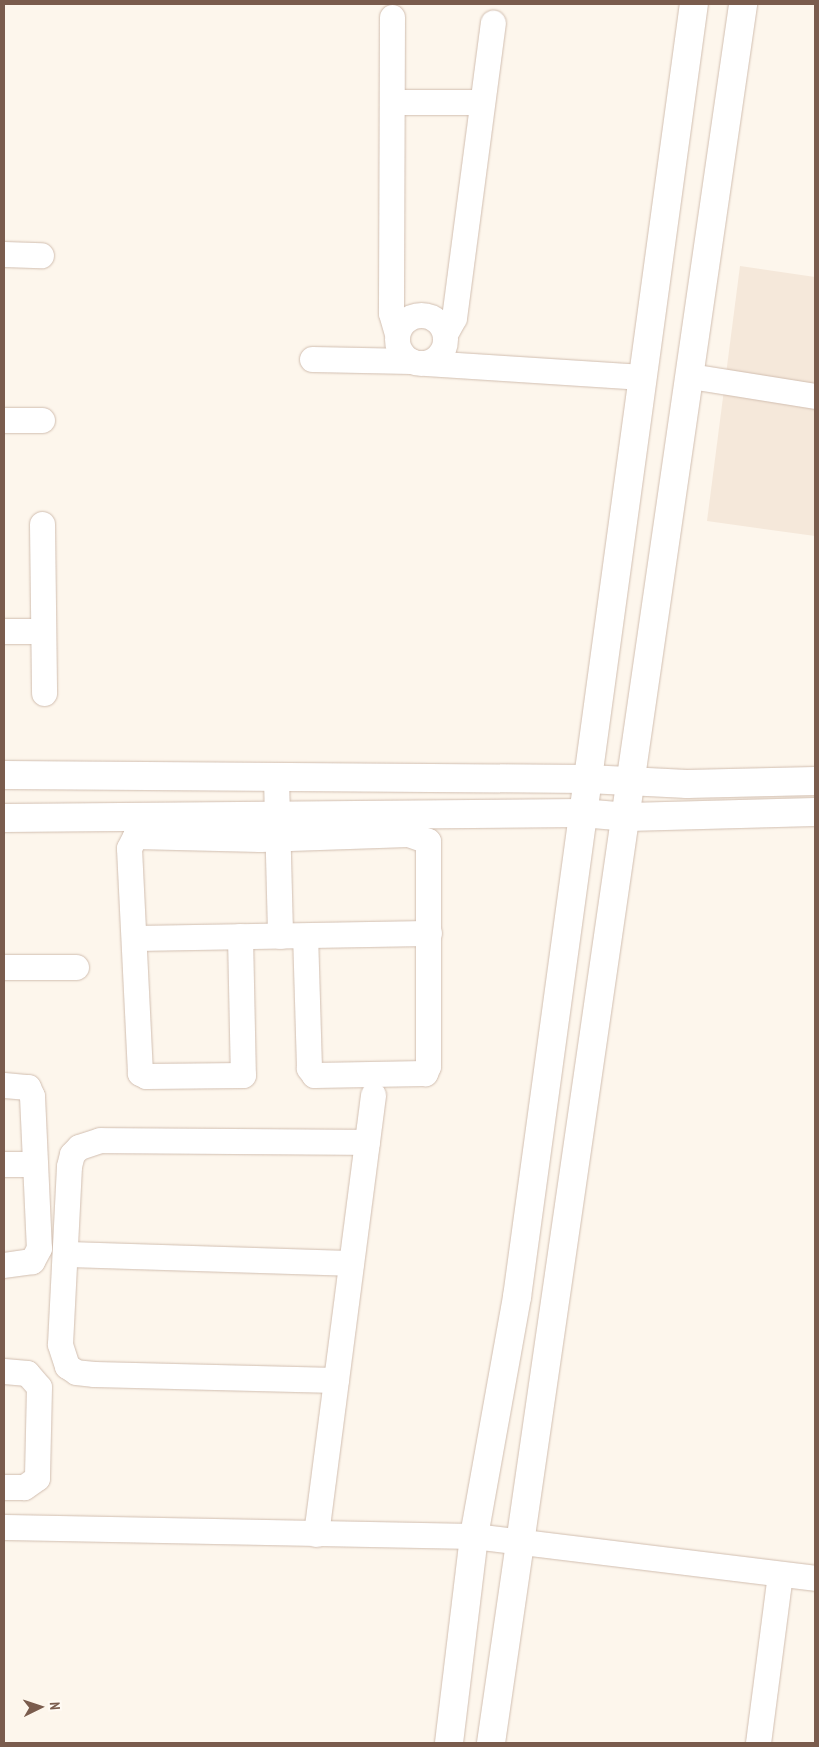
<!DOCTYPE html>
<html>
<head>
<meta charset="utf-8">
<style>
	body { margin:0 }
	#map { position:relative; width:819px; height:1747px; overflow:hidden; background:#fdf6ec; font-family:"PT Sans Narrow",sans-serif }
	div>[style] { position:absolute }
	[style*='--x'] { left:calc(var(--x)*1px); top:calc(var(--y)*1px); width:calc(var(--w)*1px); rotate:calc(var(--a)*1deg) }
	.residential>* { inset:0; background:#f5e8da }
	.roads { filter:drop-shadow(0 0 1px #d1beb0) drop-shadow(0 0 1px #d1beb0) }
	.street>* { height:25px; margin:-12.5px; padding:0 12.5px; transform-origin:12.5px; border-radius:12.5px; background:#fff }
	.street>.ring { margin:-12.5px; padding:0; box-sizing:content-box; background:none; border:25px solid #fff; border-radius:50% }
	.secondary>* { height:28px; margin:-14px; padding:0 14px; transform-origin:14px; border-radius:14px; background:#fff }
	span { translate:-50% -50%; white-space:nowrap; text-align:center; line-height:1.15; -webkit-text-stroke:4px #fffaf3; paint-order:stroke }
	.frame { position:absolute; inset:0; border:5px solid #7a5c4d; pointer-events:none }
	.north { position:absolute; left:15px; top:1682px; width:50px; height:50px; -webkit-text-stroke:4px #fffaf3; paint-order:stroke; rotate:86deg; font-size:14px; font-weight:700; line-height:20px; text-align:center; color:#7a5c4d }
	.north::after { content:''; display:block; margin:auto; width:18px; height:22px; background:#7a5c4d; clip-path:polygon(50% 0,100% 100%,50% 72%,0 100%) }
</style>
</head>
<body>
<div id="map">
	<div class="residential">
		<i style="clip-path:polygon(740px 266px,815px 277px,815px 536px,707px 521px)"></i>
	</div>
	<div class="roads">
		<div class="street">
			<i style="--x:392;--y:17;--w:296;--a:90.2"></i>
			<i style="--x:391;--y:313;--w:22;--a:74"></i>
			<i style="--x:392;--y:102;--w:90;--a:0"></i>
			<i style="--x:4;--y:254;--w:37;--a:2"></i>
			<i class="ring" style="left:397px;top:315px;width:23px;height:23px"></i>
			<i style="--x:445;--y:334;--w:18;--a:-61"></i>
			<i style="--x:454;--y:318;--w:298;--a:-82.5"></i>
			<i style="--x:312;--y:359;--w:99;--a:1.2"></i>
			<i style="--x:426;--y:363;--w:217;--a:3.7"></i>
			<i style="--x:690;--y:376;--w:127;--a:9.1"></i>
			<i style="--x:4;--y:420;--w:38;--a:0"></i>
			<i style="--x:42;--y:524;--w:169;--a:89.3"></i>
			<i style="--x:4;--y:631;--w:38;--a:0"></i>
			<i style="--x:276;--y:779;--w:157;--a:88.5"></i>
			<i style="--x:240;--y:936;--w:139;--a:88.8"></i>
			<i style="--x:243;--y:1075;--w:97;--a:179.4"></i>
			<i style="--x:146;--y:1076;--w:7;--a:-153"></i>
			<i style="--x:140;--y:1073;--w:225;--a:-92.8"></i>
			<i style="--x:129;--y:848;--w:13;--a:-63"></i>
			<i style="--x:135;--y:836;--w:125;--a:1.4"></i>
			<i style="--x:260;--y:839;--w:148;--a:-1.9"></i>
			<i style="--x:408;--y:834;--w:21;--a:19"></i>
			<i style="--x:428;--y:841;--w:225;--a:90"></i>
			<i style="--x:428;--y:1066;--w:8;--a:113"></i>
			<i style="--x:425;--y:1073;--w:111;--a:179"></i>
			<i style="--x:314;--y:1075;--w:9;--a:-126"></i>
			<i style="--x:309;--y:1068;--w:132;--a:-91.7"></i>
			<i style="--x:134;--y:938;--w:295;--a:-1"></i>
			<i style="--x:4;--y:967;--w:72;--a:0"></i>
			<i style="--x:4;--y:1085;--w:24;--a:5"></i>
			<i style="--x:28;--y:1087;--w:10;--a:66"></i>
			<i style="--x:32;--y:1096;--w:152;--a:87.4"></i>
			<i style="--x:39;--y:1248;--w:15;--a:118"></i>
			<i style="--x:32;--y:1261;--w:28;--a:172"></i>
			<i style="--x:4;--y:1164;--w:31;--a:0"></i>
			<i style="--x:65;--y:1254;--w:286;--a:1.8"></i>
			<i style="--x:4;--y:1371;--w:23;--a:5"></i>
			<i style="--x:27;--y:1373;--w:18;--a:49"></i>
			<i style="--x:39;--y:1387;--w:91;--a:91.3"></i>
			<i style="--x:37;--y:1478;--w:16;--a:145"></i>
			<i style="--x:24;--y:1487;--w:20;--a:180"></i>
			<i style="--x:336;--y:1380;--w:242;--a:-178.6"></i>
			<i style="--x:94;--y:1374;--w:18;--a:-174"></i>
			<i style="--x:76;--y:1372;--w:11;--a:-146"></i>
			<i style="--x:67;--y:1366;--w:23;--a:-108"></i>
			<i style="--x:60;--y:1344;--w:178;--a:-87.1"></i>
			<i style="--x:69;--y:1166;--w:12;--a:-76"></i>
			<i style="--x:72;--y:1154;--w:10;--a:-45"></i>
			<i style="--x:79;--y:1147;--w:22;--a:-18"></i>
			<i style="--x:100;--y:1140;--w:267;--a:0.4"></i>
			<i style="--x:4;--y:1527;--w:470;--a:1.1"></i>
			<i style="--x:474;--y:1536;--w:344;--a:7"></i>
			<i style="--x:316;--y:1534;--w:443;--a:-82.6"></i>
			<i style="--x:758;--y:1743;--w:170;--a:-82.6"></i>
		</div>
		<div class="secondary">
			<i style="--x:4;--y:775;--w:584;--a:0.39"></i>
			<i style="--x:588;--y:779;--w:99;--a:2.9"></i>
			<i style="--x:687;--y:784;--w:128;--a:-1.3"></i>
			<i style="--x:4;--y:818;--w:578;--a:-0.5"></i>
			<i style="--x:582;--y:813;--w:46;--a:5"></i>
			<i style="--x:628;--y:817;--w:187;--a:-1.5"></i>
			<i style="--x:449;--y:1743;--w:209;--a:-83.1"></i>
			<i style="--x:474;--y:1536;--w:243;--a:-79.8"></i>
			<i style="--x:517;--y:1297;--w:1305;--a:-82.21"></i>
			<i style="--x:491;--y:1743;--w:1757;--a:-81.75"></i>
		</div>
	</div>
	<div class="frame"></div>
	<div class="north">N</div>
</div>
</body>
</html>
